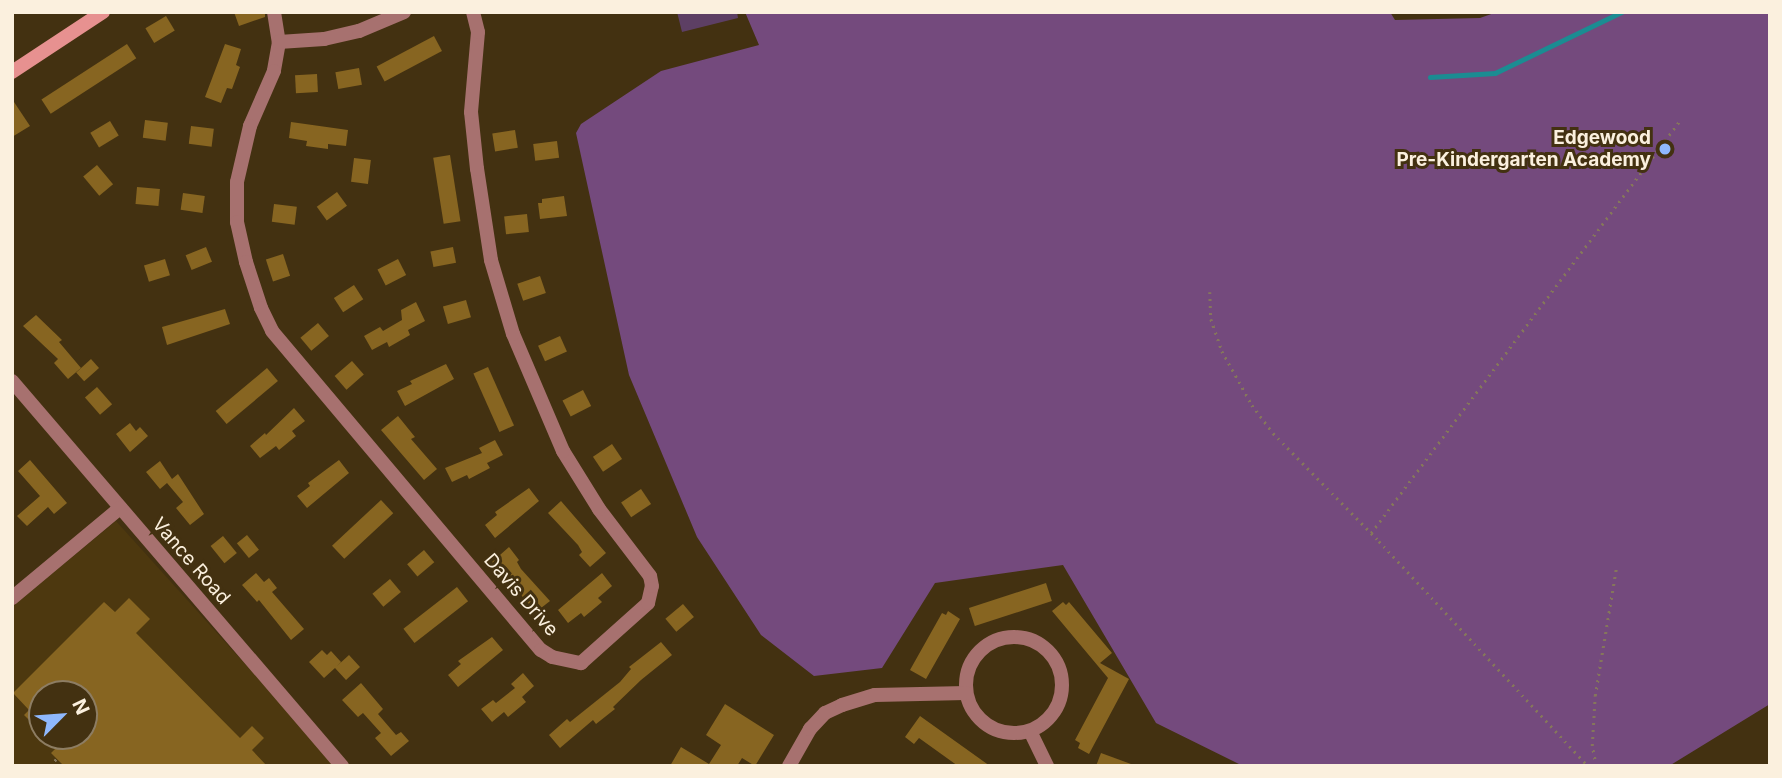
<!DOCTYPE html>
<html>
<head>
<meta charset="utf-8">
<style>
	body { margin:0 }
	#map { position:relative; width:1782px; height:778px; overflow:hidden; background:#433111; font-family:Inter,sans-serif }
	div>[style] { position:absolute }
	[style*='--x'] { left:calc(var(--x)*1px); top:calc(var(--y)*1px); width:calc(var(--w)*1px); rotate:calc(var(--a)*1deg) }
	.built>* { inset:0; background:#4d380f }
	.green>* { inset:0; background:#5d3f64 }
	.forest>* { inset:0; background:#744a7d }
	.stream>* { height:4.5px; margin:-2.25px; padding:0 2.25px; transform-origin:2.25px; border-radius:2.25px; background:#1b8c92 }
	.building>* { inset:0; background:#876521; transform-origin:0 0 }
	.path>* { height:2.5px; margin-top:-1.25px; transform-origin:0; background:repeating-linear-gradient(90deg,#85765b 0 2px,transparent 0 7px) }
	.street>* { height:14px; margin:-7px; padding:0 7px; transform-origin:7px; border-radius:7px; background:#a7716f }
	.street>.ring { margin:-7px; padding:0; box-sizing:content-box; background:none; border:14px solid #a7716f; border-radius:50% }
	.secondary>* { height:14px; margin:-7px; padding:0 7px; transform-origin:7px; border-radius:7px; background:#e79190 }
	.dots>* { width:19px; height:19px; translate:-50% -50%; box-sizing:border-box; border:4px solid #433111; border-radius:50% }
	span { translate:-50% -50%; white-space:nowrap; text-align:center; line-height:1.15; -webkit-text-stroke:6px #433111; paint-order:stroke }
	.poi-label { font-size:19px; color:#fbf0de; font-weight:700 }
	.right { translate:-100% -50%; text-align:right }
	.street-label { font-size:19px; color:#fbf0de }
	.frame { position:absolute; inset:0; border:14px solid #fbf0de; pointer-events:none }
	.north { position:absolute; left:28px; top:680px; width:70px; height:70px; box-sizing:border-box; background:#433111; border:2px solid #8d7d63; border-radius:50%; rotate:65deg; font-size:19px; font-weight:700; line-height:28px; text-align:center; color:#fbf0de }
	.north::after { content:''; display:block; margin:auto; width:24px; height:32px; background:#8fb8fd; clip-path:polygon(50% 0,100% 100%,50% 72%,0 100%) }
</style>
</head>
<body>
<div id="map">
	<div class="built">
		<i style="clip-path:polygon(evenodd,116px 521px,337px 766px,12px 766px,12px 607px,116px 521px,42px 694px,84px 694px,84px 736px,42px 736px,42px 694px)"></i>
	</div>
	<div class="green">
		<i style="clip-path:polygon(677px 12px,737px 12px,738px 18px,682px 32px)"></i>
	</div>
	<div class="forest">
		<i style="clip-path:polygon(745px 12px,1390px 12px,1395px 20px,1480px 18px,1497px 12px,1770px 12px,1770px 704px,1669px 766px,1243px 766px,1156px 723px,1063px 565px,935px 583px,882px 668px,814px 676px,761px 635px,697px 537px,629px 375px,576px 133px,581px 124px,661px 71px,759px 45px)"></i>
	</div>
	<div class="stream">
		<i style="--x:1430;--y:77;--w:65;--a:-3.5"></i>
		<i style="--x:1495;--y:73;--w:141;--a:-25.7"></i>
	</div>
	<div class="building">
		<i style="clip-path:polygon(234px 12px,265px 12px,265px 17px,239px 26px)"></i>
		<i style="left:166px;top:16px;width:17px;height:24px;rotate:59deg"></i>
		<i style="left:434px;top:36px;width:17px;height:65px;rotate:62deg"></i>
		<i style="left:127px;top:44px;width:17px;height:102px;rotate:57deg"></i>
		<i style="clip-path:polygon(225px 44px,241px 49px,236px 65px,240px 67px,232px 89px,227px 88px,221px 103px,205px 97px)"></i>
		<i style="left:359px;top:68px;width:17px;height:24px;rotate:80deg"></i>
		<i style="left:317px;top:74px;width:18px;height:22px;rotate:87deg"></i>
		<i style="clip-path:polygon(12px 99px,30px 126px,12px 137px)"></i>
		<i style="left:145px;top:120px;width:23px;height:18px;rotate:7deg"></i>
		<i style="left:110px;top:121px;width:17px;height:23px;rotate:59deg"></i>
		<i style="clip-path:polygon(291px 122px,348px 130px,346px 146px,328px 144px,328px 149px,306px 146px,307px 141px,289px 138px)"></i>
		<i style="left:191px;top:126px;width:23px;height:18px;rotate:7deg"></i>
		<i style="left:515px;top:130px;width:18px;height:23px;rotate:81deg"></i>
		<i style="left:557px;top:141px;width:17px;height:24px;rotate:83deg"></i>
		<i style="left:450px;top:155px;width:67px;height:17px;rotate:81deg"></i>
		<i style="left:354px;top:158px;width:17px;height:24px;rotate:7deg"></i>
		<i style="left:97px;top:165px;width:25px;height:18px;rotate:50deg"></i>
		<i style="left:137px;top:187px;width:23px;height:17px;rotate:5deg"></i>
		<i style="left:337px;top:192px;width:17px;height:25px;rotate:54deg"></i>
		<i style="left:183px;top:193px;width:22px;height:17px;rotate:8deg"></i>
		<i style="clip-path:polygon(564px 196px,567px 216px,540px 219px,538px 203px,542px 203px,542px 199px)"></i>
		<i style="left:274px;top:204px;width:23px;height:18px;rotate:7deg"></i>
		<i style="left:527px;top:214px;width:18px;height:23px;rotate:84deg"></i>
		<i style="left:206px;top:247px;width:16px;height:22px;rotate:68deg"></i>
		<i style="left:453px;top:247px;width:16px;height:23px;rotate:79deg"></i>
		<i style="left:283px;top:254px;width:23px;height:18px;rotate:72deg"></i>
		<i style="left:165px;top:259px;width:17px;height:22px;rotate:73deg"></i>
		<i style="left:398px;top:259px;width:18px;height:23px;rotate:63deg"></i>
		<i style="left:540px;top:276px;width:18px;height:24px;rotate:71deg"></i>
		<i style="left:354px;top:285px;width:17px;height:24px;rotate:57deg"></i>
		<i style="left:466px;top:300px;width:18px;height:24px;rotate:74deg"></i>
		<i style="clip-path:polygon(416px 302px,425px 321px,408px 330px,410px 335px,389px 347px,387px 342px,372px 350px,364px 336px,380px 327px,383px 331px,402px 320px,401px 310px)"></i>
		<i style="clip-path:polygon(225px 309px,230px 324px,167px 345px,162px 327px)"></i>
		<i style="clip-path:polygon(36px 315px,62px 340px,59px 342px,81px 368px,68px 379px,54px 363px,58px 359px,23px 326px)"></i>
		<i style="left:318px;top:323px;width:17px;height:23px;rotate:50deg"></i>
		<i style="left:560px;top:336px;width:17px;height:24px;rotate:66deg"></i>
		<i style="left:91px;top:359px;width:12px;height:20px;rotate:48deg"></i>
		<i style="left:352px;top:361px;width:18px;height:23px;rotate:49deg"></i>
		<i style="clip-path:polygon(446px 364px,454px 379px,405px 406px,397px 391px,412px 384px,410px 381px)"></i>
		<i style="left:488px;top:367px;width:64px;height:16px;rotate:66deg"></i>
		<i style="left:267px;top:368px;width:17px;height:67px;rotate:50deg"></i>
		<i style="left:97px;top:387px;width:23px;height:16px;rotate:49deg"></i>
		<i style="left:583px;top:390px;width:18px;height:23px;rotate:63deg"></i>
		<i style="clip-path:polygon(294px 408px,305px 421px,292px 431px,296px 436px,279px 450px,276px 446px,260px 458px,250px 446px,265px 433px,266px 435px)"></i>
		<i style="clip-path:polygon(398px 416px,415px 437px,411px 439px,437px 469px,424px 480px,381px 430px)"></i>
		<i style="clip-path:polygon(130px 423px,136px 431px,140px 427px,148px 436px,130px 452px,116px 434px)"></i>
		<i style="clip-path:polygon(495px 440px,503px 455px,487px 463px,490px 468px,469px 479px,467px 475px,452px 482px,445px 468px,482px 453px,479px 448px)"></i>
		<i style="left:612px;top:444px;width:18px;height:23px;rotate:56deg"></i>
		<i style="clip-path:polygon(30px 460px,67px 503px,54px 514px,48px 507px,27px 526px,17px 516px,40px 496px,18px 471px)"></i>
		<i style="clip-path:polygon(339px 460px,349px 473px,307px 508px,297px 496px,310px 486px,308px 483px)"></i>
		<i style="clip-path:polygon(160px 461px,172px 479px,178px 474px,204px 514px,190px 525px,176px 508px,183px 502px,167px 483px,160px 489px,146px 472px)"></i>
		<i style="clip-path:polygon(529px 488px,539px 501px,495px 538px,485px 525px,497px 515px,495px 512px)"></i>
		<i style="left:641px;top:489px;width:18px;height:24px;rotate:56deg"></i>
		<i style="left:381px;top:500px;width:18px;height:67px;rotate:47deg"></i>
		<i style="clip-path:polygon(561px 501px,606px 553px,590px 567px,579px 555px,582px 552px,578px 545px,548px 513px)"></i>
		<i style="left:247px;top:535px;width:19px;height:13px;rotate:51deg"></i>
		<i style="left:223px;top:536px;width:22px;height:16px;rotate:51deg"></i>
		<i style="clip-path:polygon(509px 547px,519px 560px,517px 562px,521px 569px,550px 601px,536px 612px,492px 562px)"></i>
		<i style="left:424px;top:550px;width:16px;height:22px;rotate:50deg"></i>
		<i style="clip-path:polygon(256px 573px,264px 582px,269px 578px,277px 588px,272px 592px,304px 629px,291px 640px,259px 600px,257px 602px,242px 585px)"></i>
		<i style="clip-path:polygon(602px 573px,612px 586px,598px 598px,602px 602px,584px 617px,581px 613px,568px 623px,558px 610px)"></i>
		<i style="left:390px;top:579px;width:17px;height:23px;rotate:50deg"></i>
		<i style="left:1046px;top:583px;width:19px;height:81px;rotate:72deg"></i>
		<i style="left:457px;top:587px;width:18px;height:68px;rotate:52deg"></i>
		<i style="clip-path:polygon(129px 598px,150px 619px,136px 633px,240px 738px,252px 726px,264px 738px,252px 750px,267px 766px,64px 766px,51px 753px,56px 748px,45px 736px,84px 736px,84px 694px,42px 694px,42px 733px,24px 715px,29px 710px,13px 693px,104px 602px,115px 612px)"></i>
		<i style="clip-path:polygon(1063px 602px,1066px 605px,1069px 602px,1112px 653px,1100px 663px,1129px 679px,1089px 754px,1078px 748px,1080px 743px,1075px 740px,1108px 678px,1052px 611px)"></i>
		<i style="left:683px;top:604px;width:17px;height:23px;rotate:50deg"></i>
		<i style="clip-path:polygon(948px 611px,960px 619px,926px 679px,910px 670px,942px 613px,946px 615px)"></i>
		<i style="clip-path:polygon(492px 637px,503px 650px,458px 687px,448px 675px,461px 664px,458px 661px)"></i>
		<i style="clip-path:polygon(661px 642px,672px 655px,641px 680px,613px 707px,615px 709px,596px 724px,593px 720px,560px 748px,549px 735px,567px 719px,570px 722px,620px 682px,631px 669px,629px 667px)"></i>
		<i style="clip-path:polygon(322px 650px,327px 655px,331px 651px,341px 662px,337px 666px,349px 655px,360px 667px,346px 680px,335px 668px,324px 678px,309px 662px)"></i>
		<i style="clip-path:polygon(523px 673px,534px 686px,522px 697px,526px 702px,508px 717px,504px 712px,492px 722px,481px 709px,493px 700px,496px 703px,515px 688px,511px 684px)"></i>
		<i style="clip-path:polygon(361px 683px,383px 709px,378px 714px,396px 735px,401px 732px,409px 741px,391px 756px,375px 738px,381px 733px,363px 713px,358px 717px,342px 700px)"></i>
		<i style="clip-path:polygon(725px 704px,774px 735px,755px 766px,742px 758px,737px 766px,670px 766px,681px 747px,709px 764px,721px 745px,706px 735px)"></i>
		<i style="clip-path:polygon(920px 716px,990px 766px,958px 766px,919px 738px,914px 744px,905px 737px)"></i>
		<i style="clip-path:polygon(1101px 753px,1131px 764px,1131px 766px,1096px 766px)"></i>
	</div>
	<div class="path">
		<i style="--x:1210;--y:292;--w:27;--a:88"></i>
		<i style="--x:1211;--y:319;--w:34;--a:71"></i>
		<i style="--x:1222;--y:351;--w:62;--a:60.9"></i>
		<i style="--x:1252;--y:405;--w:35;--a:53"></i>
		<i style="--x:1273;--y:433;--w:151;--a:45.5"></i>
		<i style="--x:1379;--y:541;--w:307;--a:47.1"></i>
		<i style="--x:1371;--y:533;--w:517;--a:-53.17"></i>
		<i style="--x:50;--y:766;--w:11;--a:-49"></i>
		<i style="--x:1596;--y:766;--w:20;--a:-101"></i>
		<i style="--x:1592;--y:746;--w:50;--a:-86.6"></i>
		<i style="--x:1595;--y:696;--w:129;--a:-80.6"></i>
	</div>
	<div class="street">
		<i style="--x:274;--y:12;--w:30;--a:81"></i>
		<i style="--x:279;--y:42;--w:29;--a:100"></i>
		<i style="--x:274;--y:71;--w:60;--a:113.6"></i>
		<i style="--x:250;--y:126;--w:57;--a:103.1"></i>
		<i style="--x:237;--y:182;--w:40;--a:90"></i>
		<i style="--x:237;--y:222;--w:41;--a:77.3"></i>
		<i style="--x:246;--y:262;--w:48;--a:71.9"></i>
		<i style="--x:261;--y:308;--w:25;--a:64"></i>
		<i style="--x:272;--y:331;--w:417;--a:49.9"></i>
		<i style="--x:541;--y:650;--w:13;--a:32"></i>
		<i style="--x:552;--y:657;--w:30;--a:12"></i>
		<i style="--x:581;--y:663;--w:90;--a:-41.8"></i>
		<i style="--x:648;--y:603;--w:17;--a:-77"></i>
		<i style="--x:652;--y:586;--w:10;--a:-101"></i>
		<i style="--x:650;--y:576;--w:84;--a:-127.3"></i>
		<i style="--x:599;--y:509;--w:68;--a:-121.8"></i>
		<i style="--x:563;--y:451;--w:127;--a:-113.1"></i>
		<i style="--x:513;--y:334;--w:77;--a:-106.6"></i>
		<i style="--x:491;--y:260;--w:92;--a:-98.7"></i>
		<i style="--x:477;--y:169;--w:57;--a:-96"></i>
		<i style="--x:471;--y:112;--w:80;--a:-85"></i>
		<i style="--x:478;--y:32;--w:21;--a:-104"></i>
		<i style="--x:279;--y:42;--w:45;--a:-3.8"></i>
		<i style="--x:324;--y:39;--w:36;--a:-13"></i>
		<i style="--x:359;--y:31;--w:49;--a:-22.9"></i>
		<i style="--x:12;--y:381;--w:507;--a:49.4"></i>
		<i style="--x:12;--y:598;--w:141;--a:-39.8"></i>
		<i class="ring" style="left:966px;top:637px;width:82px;height:82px"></i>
		<i style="--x:1030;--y:731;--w:39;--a:64"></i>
		<i style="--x:789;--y:766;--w:43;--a:-60.4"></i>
		<i style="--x:810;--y:729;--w:22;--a:-47"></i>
		<i style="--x:825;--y:713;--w:19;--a:-25"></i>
		<i style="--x:842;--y:705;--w:34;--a:-17"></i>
		<i style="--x:875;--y:695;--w:91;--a:-1.3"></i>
	</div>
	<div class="secondary">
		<i style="--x:12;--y:72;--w:109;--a:-33.4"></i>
	</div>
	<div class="dots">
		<i style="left:1665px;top:149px;background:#8fb8fd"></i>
	</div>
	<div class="poi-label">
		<span class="right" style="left:1651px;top:149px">Edgewood<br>Pre-Kindergarten Academy</span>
	</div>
	<div class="street-label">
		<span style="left:191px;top:561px;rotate:49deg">Vance Road</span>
		<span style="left:521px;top:595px;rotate:49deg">Davis Drive</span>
	</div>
	<div class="frame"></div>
	<div class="north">N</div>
</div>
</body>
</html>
